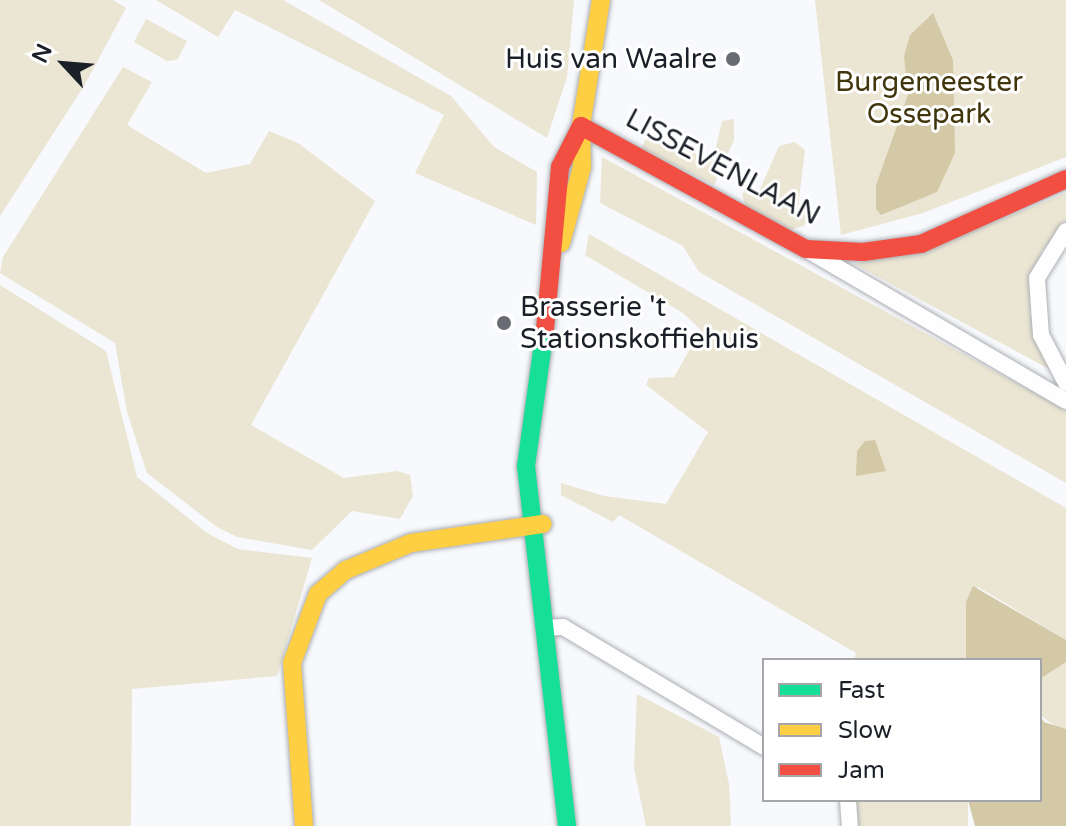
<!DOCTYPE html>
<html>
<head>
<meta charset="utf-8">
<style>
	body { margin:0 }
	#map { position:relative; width:1066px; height:826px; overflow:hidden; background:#f7f9fc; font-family:"Varela Round",sans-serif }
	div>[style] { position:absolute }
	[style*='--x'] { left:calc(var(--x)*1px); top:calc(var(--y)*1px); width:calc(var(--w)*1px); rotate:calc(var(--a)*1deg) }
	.green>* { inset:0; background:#ebe6d3; transform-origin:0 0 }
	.water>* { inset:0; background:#d3c9a6 }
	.roads { filter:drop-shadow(0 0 2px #abaeb3) drop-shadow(0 0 2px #abaeb3) }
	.street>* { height:16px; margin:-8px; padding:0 8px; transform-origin:8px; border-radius:8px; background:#fefeff }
	.fast>* { height:18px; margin:-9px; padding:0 9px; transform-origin:9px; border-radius:9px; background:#16e098 }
	.slow>* { height:18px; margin:-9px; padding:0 9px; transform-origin:9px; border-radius:9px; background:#ffcf43 }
	.jam>* { height:18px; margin:-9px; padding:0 9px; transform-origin:9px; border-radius:9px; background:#f24e42 }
	.dots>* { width:22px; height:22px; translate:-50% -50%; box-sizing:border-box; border:4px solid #fff; border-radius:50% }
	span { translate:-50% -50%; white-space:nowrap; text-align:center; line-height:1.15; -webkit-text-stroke:6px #fff; paint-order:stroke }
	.poi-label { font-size:28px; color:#1b2028 }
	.right { translate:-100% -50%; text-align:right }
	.left { translate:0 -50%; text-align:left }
	.park-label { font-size:28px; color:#40350b }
	.street-label { font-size:28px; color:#1b2028 }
	.legend { position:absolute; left:762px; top:658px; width:280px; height:144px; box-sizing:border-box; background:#fff; border:2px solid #a4a6a9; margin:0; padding:10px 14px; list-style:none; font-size:24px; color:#1b2028 }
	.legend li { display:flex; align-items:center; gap:16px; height:40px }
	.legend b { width:40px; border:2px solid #a4a6a9 }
	.north { position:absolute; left:24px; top:24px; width:80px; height:80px; -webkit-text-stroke:6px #fff; paint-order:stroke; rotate:296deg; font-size:22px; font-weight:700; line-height:32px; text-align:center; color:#1b2028 }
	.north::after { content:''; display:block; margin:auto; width:28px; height:36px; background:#1b2028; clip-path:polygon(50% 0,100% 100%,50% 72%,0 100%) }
</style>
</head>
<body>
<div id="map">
	<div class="green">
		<i style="clip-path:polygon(0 0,113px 0,126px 8px,84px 86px,0 216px)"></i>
		<i style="clip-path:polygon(156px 0,283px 0,451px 96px,494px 147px,537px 172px,536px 225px,415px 173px,444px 115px,235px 10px,218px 37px)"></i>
		<i style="clip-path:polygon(319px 0,574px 0,567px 77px,547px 138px)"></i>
		<i style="clip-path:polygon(815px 0,1066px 0,1066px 157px,923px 213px,841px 235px)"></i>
		<i style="clip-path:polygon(146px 19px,187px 41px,177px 60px,167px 61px,134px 42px)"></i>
		<i style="clip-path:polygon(123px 67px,152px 82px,127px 125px,206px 173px,250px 164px,269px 131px,298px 143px,375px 201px,251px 425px,344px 478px,397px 471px,410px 475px,413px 496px,400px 519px,352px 511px,312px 550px,237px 537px,217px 527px,147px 473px,127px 412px,115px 343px,0 273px,3px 257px)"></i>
		<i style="clip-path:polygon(734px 119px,734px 140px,714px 185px,641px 148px,650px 132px,704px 158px,715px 151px,722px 121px)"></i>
		<i style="clip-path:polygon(795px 142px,805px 150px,798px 207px,812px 210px,804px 226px,786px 231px,747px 209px,742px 195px,746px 187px,758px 194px,779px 146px)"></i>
		<i style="clip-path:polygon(602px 157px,1066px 410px,1066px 483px,699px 272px,683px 246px,600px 203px)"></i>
		<i style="clip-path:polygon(1066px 193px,1066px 220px,1042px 251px,1031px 280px,1030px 313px,1051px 370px,854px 264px,941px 244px)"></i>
		<i style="clip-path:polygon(589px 234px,1066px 508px,1066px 640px,978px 587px,966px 602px,966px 660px,854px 660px,856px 653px,619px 515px,613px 522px,561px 495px,561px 483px,604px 496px,666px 504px,708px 432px,646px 385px,649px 378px,674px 377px,701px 330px,683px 313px,585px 255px)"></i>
		<i style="clip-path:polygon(0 285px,106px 351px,137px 477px,207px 533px,238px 549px,312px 558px,277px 676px,132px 689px,131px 826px,0 826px)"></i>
		<i style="clip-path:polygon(1066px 662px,1066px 729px,1059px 729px,1040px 715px,1040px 679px)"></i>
		<i style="clip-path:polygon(637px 694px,719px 737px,729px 784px,731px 826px,646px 826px,634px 768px)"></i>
		<i style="left:851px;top:800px;width:117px;height:26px"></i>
	</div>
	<div class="water">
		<i style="clip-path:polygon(933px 13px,953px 60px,955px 153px,937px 192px,881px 215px,876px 209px,876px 185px,908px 95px,904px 56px,910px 35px)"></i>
		<i style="clip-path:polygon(875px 440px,886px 471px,856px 476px,857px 451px,865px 441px)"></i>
		<i style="clip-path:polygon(973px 586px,1066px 640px,1066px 662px,1040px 679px,1040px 660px,966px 660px,966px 602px)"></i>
		<i style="clip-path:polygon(1040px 715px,1044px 722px,1066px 729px,1066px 826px,975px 826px,968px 800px,1040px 800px)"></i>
	</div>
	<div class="roads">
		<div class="street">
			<i style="--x:1066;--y:231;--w:55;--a:121.7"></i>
			<i style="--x:1037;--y:278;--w:57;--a:86"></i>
			<i style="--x:1041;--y:335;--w:54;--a:62.5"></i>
			<i style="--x:806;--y:249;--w:301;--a:30.3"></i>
			<i style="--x:547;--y:628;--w:16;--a:-4"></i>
			<i style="--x:563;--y:627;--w:234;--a:30.8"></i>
			<i style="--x:848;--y:800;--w:26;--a:86"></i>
		</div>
		<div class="fast">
			<i style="--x:545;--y:329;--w:138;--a:97.9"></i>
			<i style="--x:526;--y:466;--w:362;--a:83.5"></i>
		</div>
		<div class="slow">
			<i style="--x:561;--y:243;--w:79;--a:-74.6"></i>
			<i style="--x:582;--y:167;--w:41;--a:-91.4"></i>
			<i style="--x:581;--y:126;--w:128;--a:-81"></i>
			<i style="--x:304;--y:826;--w:163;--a:-94.2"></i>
			<i style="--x:292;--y:663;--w:74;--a:-69.4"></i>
			<i style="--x:318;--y:594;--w:37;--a:-41"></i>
			<i style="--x:346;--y:570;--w:70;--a:-22.6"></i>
			<i style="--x:411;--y:543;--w:133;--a:-8.2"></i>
		</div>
		<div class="jam">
			<i style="--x:581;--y:126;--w:256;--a:28.7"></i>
			<i style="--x:806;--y:249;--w:57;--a:3"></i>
			<i style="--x:863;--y:252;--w:59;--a:-7.9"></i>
			<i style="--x:921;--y:244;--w:159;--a:-24.1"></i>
			<i style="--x:545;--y:329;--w:163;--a:-84.7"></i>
			<i style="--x:560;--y:167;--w:46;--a:-62.9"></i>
		</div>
	</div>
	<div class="dots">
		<i style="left:733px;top:59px;background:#686c72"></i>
		<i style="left:504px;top:323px;background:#686c72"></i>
	</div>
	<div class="poi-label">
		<span class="right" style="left:717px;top:59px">Huis van Waalre</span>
		<span class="left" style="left:520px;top:323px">Brasserie 't<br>Stationskoffiehuis</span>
	</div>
	<div class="park-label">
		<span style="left:929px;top:98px">Burgemeester<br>Ossepark</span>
	</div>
	<div class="street-label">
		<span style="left:723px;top:167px;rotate:28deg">LISSEVENLAAN</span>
	</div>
	<ul class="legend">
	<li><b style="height:10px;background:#16e098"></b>Fast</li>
	<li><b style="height:10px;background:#ffcf43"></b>Slow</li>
	<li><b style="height:10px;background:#f24e42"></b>Jam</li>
	</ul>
	<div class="north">N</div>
</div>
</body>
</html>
